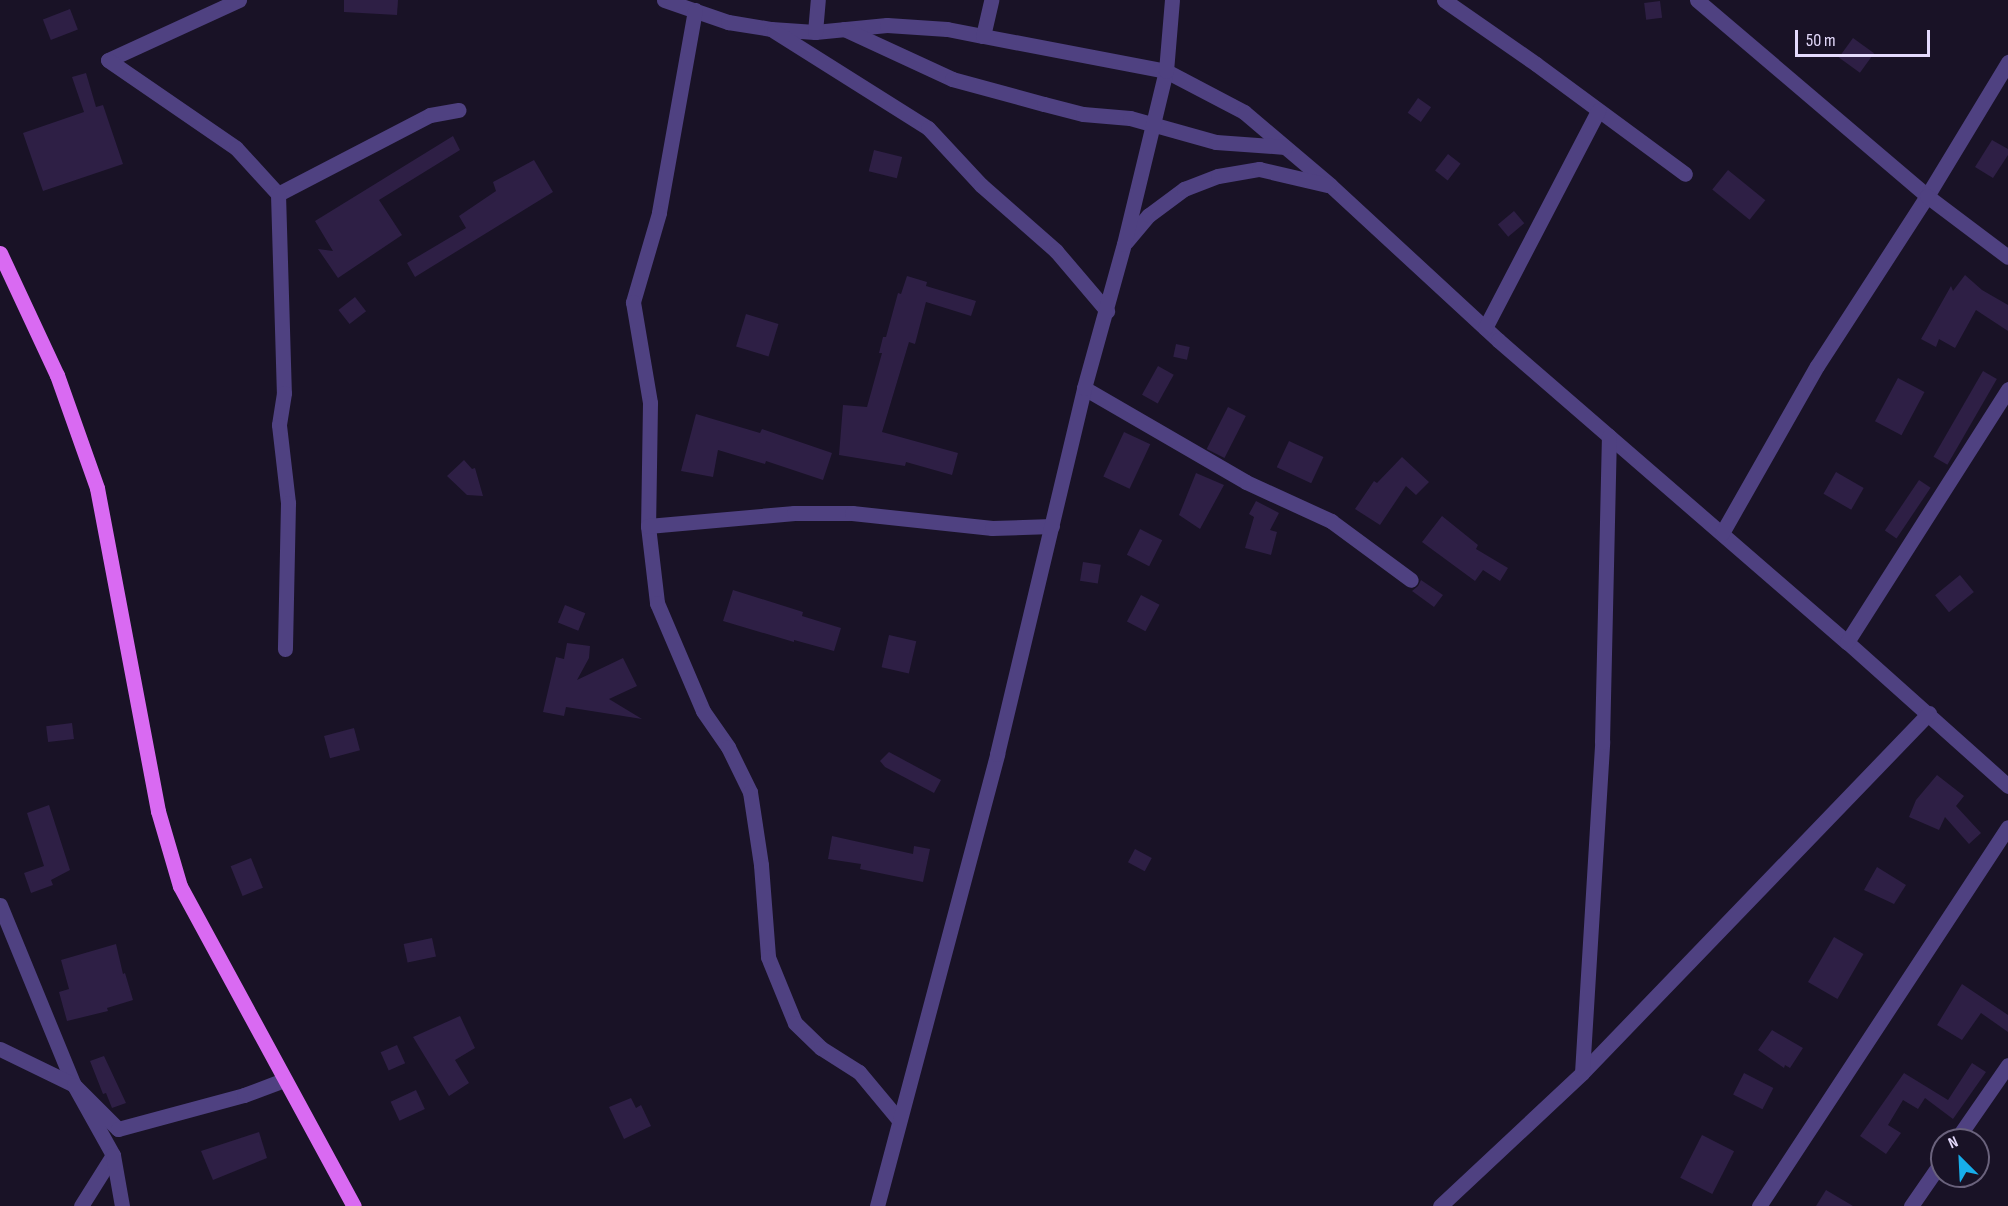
<!DOCTYPE html>
<html>
<head>
<meta charset="utf-8">
<style>
	body { margin:0 }
	#map { position:relative; width:2008px; height:1206px; overflow:hidden; background:#191226; font-family:"Sofia Sans Condensed",sans-serif }
	div>[style] { position:absolute }
	[style*='--x'] { left:calc(var(--x)*1px); top:calc(var(--y)*1px); width:calc(var(--w)*1px); rotate:calc(var(--a)*1deg) }
	.building>* { inset:0; background:#2e1f45; transform-origin:0 0 }
	.minor>* { height:15px; margin:-7.5px; padding:0 7.5px; transform-origin:7.5px; border-radius:7.5px; background:#4f4181 }
	.major>* { height:15px; margin:-7.5px; padding:0 7.5px; transform-origin:7.5px; border-radius:7.5px; background:#d96af2 }
	span { translate:-50% -50%; white-space:nowrap; text-align:center; line-height:1.15; -webkit-text-stroke:6px #191226; paint-order:stroke }
	.north { position:absolute; left:1930px; top:1128px; width:60px; height:60px; box-sizing:border-box; background:#191226; border:2px solid #6a627c; border-radius:50%; rotate:336deg; font-size:16px; font-weight:700; line-height:24px; text-align:center; color:#e4dafc }
	.north::after { content:''; display:block; margin:auto; width:21px; height:27px; background:#17aeeb; clip-path:polygon(50% 0,100% 100%,50% 72%,0 100%) }
	.scale { position:absolute; left:1795px; top:30px; width:135px; height:27px; box-sizing:border-box; border:3px solid #e4dafc; border-top:0; padding-left:8px; font-size:18px; line-height:21px; white-space:nowrap; color:#e4dafc; -webkit-text-stroke:4px #191226; paint-order:stroke }
</style>
</head>
<body>
<div id="map">
	<div class="building">
		<i style="clip-path:polygon(344px 0,398px 0,397px 15px,344px 12px)"></i>
		<i style="left:1660px;top:1px;width:17px;height:16px;rotate:83deg"></i>
		<i style="left:70px;top:9px;width:22px;height:29px;rotate:69deg"></i>
		<i style="left:1853px;top:38px;width:26px;height:24px;rotate:36deg"></i>
		<i style="clip-path:polygon(86px 73px,96px 107px,103px 105px,123px 164px,43px 191px,23px 133px,84px 112px,72px 77px)"></i>
		<i style="left:1418px;top:98px;width:16px;height:18px;rotate:35deg"></i>
		<i style="clip-path:polygon(453px 136px,460px 150px,379px 200px,402px 235px,338px 278px,318px 249px,333px 251px,315px 221px)"></i>
		<i style="clip-path:polygon(1992px 140px,2008px 149px,2008px 155px,1993px 178px,1975px 167px)"></i>
		<i style="left:874px;top:150px;width:29px;height:22px;rotate:14deg"></i>
		<i style="left:1448px;top:154px;width:16px;height:21px;rotate:38deg"></i>
		<i style="clip-path:polygon(534px 160px,553px 192px,415px 277px,407px 263px,466px 228px,459px 216px,496px 191px,493px 182px)"></i>
		<i style="left:1728px;top:170px;width:48px;height:25px;rotate:39deg"></i>
		<i style="left:1514px;top:211px;width:16px;height:21px;rotate:50deg"></i>
		<i style="clip-path:polygon(1965px 275px,1982px 290px,2008px 305px,2008px 331px,1976px 310px,1955px 348px,1939px 339px,1936px 347px,1921px 339px,1951px 286px,1953px 291px)"></i>
		<i style="clip-path:polygon(907px 276px,927px 282px,926px 286px,976px 301px,971px 316px,926px 302px,915px 344px,909px 342px,882px 432px,958px 453px,952px 475px,906px 462px,905px 466px,839px 455px,843px 405px,867px 407px,882px 353px,879px 353px,883px 337px,886px 337px,898px 293px,901px 294px)"></i>
		<i style="left:355px;top:297px;width:18px;height:21px;rotate:52deg"></i>
		<i style="left:746px;top:314px;width:34px;height:34px;rotate:17deg"></i>
		<i style="left:1176px;top:344px;width:14px;height:13px;rotate:12deg"></i>
		<i style="left:1158px;top:366px;width:18px;height:33px;rotate:29deg"></i>
		<i style="left:1983px;top:371px;width:16px;height:99px;rotate:30deg"></i>
		<i style="left:1898px;top:378px;width:30px;height:49px;rotate:28deg"></i>
		<i style="left:1228px;top:407px;width:20px;height:47px;rotate:27deg"></i>
		<i style="clip-path:polygon(696px 414px,760px 433px,762px 429px,832px 453px,823px 480px,766px 461px,765px 464px,718px 450px,713px 477px,681px 471px)"></i>
		<i style="left:1124px;top:432px;width:29px;height:49px;rotate:25deg"></i>
		<i style="left:1289px;top:441px;width:38px;height:29px;rotate:25deg"></i>
		<i style="clip-path:polygon(1402px 457px,1429px 482px,1416px 495px,1406px 486px,1380px 525px,1355px 509px,1374px 481px,1377px 483px)"></i>
		<i style="clip-path:polygon(464px 460px,472px 469px,475px 468px,483px 496px,467px 495px,447px 476px)"></i>
		<i style="left:1836px;top:472px;width:32px;height:25px;rotate:30deg"></i>
		<i style="clip-path:polygon(1196px 473px,1224px 485px,1200px 529px,1179px 515px)"></i>
		<i style="left:1919px;top:480px;width:14px;height:61px;rotate:34deg"></i>
		<i style="clip-path:polygon(1256px 501px,1279px 513px,1270px 530px,1277px 532px,1271px 555px,1245px 548px,1254px 517px,1249px 514px)"></i>
		<i style="clip-path:polygon(1442px 516px,1478px 545px,1476px 549px,1508px 568px,1500px 581px,1483px 570px,1475px 581px,1422px 542px)"></i>
		<i style="left:1140px;top:529px;width:25px;height:29px;rotate:27deg"></i>
		<i style="left:1083px;top:562px;width:18px;height:19px;rotate:9deg"></i>
		<i style="left:1960px;top:575px;width:22px;height:32px;rotate:51deg"></i>
		<i style="clip-path:polygon(1421px 580px,1443px 595px,1434px 607px,1412px 591px,1418px 586px)"></i>
		<i style="clip-path:polygon(733px 590px,803px 612px,802px 616px,841px 628px,834px 651px,794px 640px,794px 642px,723px 621px)"></i>
		<i style="left:1141px;top:595px;width:21px;height:30px;rotate:28deg"></i>
		<i style="left:565px;top:605px;width:22px;height:19px;rotate:22deg"></i>
		<i style="left:889px;top:635px;width:28px;height:33px;rotate:13deg"></i>
		<i style="clip-path:polygon(567px 643px,590px 646px,589px 658px,577px 680px,623px 658px,637px 686px,609px 699px,642px 719px,566px 707px,564px 716px,543px 712px,556px 657px,564px 659px)"></i>
		<i style="left:72px;top:723px;width:16px;height:26px;rotate:83deg"></i>
		<i style="left:354px;top:728px;width:23px;height:31px;rotate:75deg"></i>
		<i style="clip-path:polygon(889px 752px,941px 780px,934px 793px,885px 767px,880px 761px)"></i>
		<i style="clip-path:polygon(1937px 775px,1964px 796px,1956px 806px,1981px 833px,1969px 844px,1945px 817px,1939px 830px,1909px 817px,1916px 800px)"></i>
		<i style="clip-path:polygon(49px 805px,70px 870px,51px 880px,53px 885px,31px 893px,24px 873px,44px 866px,27px 813px)"></i>
		<i style="clip-path:polygon(832px 836px,913px 854px,914px 846px,930px 849px,923px 882px,860px 869px,861px 864px,828px 859px)"></i>
		<i style="left:1135px;top:849px;width:19px;height:15px;rotate:28deg"></i>
		<i style="left:251px;top:858px;width:32px;height:22px;rotate:68deg"></i>
		<i style="clip-path:polygon(1877px 867px,1906px 885px,1894px 904px,1864px 890px)"></i>
		<i style="left:1834px;top:937px;width:34px;height:52px;rotate:30deg"></i>
		<i style="left:432px;top:938px;width:19px;height:29px;rotate:78deg"></i>
		<i style="clip-path:polygon(116px 944px,123px 974px,125px 973px,133px 1000px,107px 1008px,108px 1011px,67px 1021px,59px 992px,69px 989px,61px 960px)"></i>
		<i style="clip-path:polygon(1962px 984px,2008px 1015px,2008px 1032px,1981px 1013px,1962px 1040px,1937px 1025px)"></i>
		<i style="clip-path:polygon(460px 1016px,475px 1048px,455px 1060px,469px 1083px,449px 1096px,413px 1037px)"></i>
		<i style="clip-path:polygon(1772px 1030px,1803px 1048px,1790px 1068px,1785px 1065px,1784px 1068px,1758px 1050px)"></i>
		<i style="left:397px;top:1045px;width:20px;height:18px;rotate:66deg"></i>
		<i style="clip-path:polygon(104px 1056px,126px 1103px,112px 1108px,106px 1093px,103px 1094px,90px 1061px)"></i>
		<i style="clip-path:polygon(1972px 1063px,1986px 1072px,1953px 1119px,1925px 1098px,1918px 1109px,1903px 1100px,1888px 1125px,1901px 1133px,1886px 1154px,1860px 1136px,1904px 1073px,1948px 1100px)"></i>
		<i style="left:1744px;top:1073px;width:33px;height:24px;rotate:27deg"></i>
		<i style="left:416px;top:1090px;width:21px;height:28px;rotate:65deg"></i>
		<i style="clip-path:polygon(631px 1098px,636px 1108px,641px 1105px,651px 1126px,624px 1139px,609px 1107px)"></i>
		<i style="clip-path:polygon(259px 1132px,267px 1158px,213px 1180px,201px 1151px)"></i>
		<i style="left:1702px;top:1135px;width:36px;height:48px;rotate:27deg"></i>
		<i style="clip-path:polygon(1826px 1190px,1853px 1206px,1816px 1206px)"></i>
	</div>
	<div class="minor">
		<i style="--x:239;--y:0;--w:144;--a:155.4"></i>
		<i style="--x:108;--y:60;--w:155;--a:34.5"></i>
		<i style="--x:236;--y:148;--w:62;--a:47.6"></i>
		<i style="--x:278;--y:194;--w:171;--a:-27.5"></i>
		<i style="--x:430;--y:115;--w:29;--a:-10"></i>
		<i style="--x:664;--y:0;--w:68;--a:19"></i>
		<i style="--x:728;--y:22;--w:44;--a:9.2"></i>
		<i style="--x:771;--y:29;--w:44;--a:3.9"></i>
		<i style="--x:815;--y:32;--w:72;--a:-5.6"></i>
		<i style="--x:887;--y:25;--w:60;--a:3.8"></i>
		<i style="--x:947;--y:29;--w:37;--a:11"></i>
		<i style="--x:983;--y:36;--w:186;--a:10.8"></i>
		<i style="--x:1166;--y:71;--w:88;--a:27.7"></i>
		<i style="--x:1244;--y:112;--w:113;--a:40.3"></i>
		<i style="--x:1330;--y:185;--w:229;--a:42.7"></i>
		<i style="--x:1498;--y:340;--w:462;--a:40.9"></i>
		<i style="--x:1847;--y:642;--w:216;--a:41.8"></i>
		<i style="--x:1444;--y:0;--w:112;--a:34.8"></i>
		<i style="--x:1536;--y:64;--w:185;--a:36.4"></i>
		<i style="--x:1697;--y:0;--w:302;--a:40.4"></i>
		<i style="--x:1927;--y:196;--w:157;--a:-58.8"></i>
		<i style="--x:695;--y:10;--w:206;--a:100.1"></i>
		<i style="--x:659;--y:213;--w:93;--a:106.3"></i>
		<i style="--x:633;--y:302;--w:102;--a:80.4"></i>
		<i style="--x:650;--y:403;--w:123;--a:90.9"></i>
		<i style="--x:648;--y:526;--w:78;--a:83.3"></i>
		<i style="--x:657;--y:603;--w:117;--a:66.9"></i>
		<i style="--x:703;--y:711;--w:44;--a:55.2"></i>
		<i style="--x:728;--y:747;--w:50;--a:63.9"></i>
		<i style="--x:750;--y:792;--w:74;--a:81.4"></i>
		<i style="--x:761;--y:865;--w:92;--a:85.6"></i>
		<i style="--x:768;--y:957;--w:71;--a:67.8"></i>
		<i style="--x:795;--y:1023;--w:36;--a:44"></i>
		<i style="--x:821;--y:1048;--w:45;--a:32.3"></i>
		<i style="--x:859;--y:1072;--w:62;--a:50.2"></i>
		<i style="--x:844;--y:29;--w:119;--a:24.8"></i>
		<i style="--x:952;--y:79;--w:95;--a:15.2"></i>
		<i style="--x:1044;--y:104;--w:40;--a:14.4"></i>
		<i style="--x:1083;--y:114;--w:47;--a:4.9"></i>
		<i style="--x:1130;--y:118;--w:89;--a:15.6"></i>
		<i style="--x:1216;--y:142;--w:69;--a:4.1"></i>
		<i style="--x:774;--y:31;--w:182;--a:32.2"></i>
		<i style="--x:928;--y:128;--w:78;--a:47.1"></i>
		<i style="--x:981;--y:185;--w:100;--a:41.3"></i>
		<i style="--x:1056;--y:251;--w:79;--a:49.6"></i>
		<i style="--x:815;--y:32;--w:32;--a:-85"></i>
		<i style="--x:983;--y:36;--w:37;--a:-77"></i>
		<i style="--x:278;--y:194;--w:199;--a:88.3"></i>
		<i style="--x:284;--y:393;--w:32;--a:99"></i>
		<i style="--x:279;--y:425;--w:79;--a:83.4"></i>
		<i style="--x:288;--y:503;--w:146;--a:91.2"></i>
		<i style="--x:1126;--y:242;--w:35;--a:-50"></i>
		<i style="--x:1149;--y:215;--w:44;--a:-36.6"></i>
		<i style="--x:1184;--y:189;--w:36;--a:-21"></i>
		<i style="--x:1218;--y:176;--w:42;--a:-9.7"></i>
		<i style="--x:1259;--y:169;--w:71;--a:13.1"></i>
		<i style="--x:1485;--y:328;--w:245;--a:-62.5"></i>
		<i style="--x:1084;--y:388;--w:187;--a:30.1"></i>
		<i style="--x:1246;--y:482;--w:94;--a:24.6"></i>
		<i style="--x:1331;--y:521;--w:99;--a:36.4"></i>
		<i style="--x:648;--y:526;--w:147;--a:-5.1"></i>
		<i style="--x:794;--y:513;--w:58;--a:0"></i>
		<i style="--x:852;--y:513;--w:141;--a:6.1"></i>
		<i style="--x:992;--y:528;--w:60;--a:-1.9"></i>
		<i style="--x:1722;--y:533;--w:192;--a:-60.4"></i>
		<i style="--x:1817;--y:366;--w:202;--a:-57.1"></i>
		<i style="--x:1927;--y:196;--w:101;--a:37"></i>
		<i style="--x:1847;--y:642;--w:300;--a:-57.5"></i>
		<i style="--x:0;--y:905;--w:195;--a:67.7"></i>
		<i style="--x:74;--y:1085;--w:80;--a:60.9"></i>
		<i style="--x:113;--y:1155;--w:60;--a:122.1"></i>
		<i style="--x:0;--y:1049;--w:82;--a:25.9"></i>
		<i style="--x:74;--y:1085;--w:62;--a:45"></i>
		<i style="--x:118;--y:1129;--w:131;--a:-15.1"></i>
		<i style="--x:244;--y:1095;--w:43;--a:-20.6"></i>
		<i style="--x:1582;--y:1073;--w:500;--a:-46.05"></i>
		<i style="--x:1956;--y:1140;--w:91;--a:-55.3"></i>
		<i style="--x:113;--y:1155;--w:52;--a:80"></i>
		<i style="--x:877;--y:1206;--w:468;--a:-75.1"></i>
		<i style="--x:997;--y:754;--w:376;--a:-76.6"></i>
		<i style="--x:1084;--y:388;--w:149;--a:-74.5"></i>
		<i style="--x:1124;--y:244;--w:178;--a:-76.4"></i>
		<i style="--x:1166;--y:71;--w:71;--a:-85.2"></i>
		<i style="--x:1440;--y:1206;--w:195;--a:-43.1"></i>
		<i style="--x:1582;--y:1073;--w:332;--a:-86.5"></i>
		<i style="--x:1602;--y:742;--w:306;--a:-88.7"></i>
		<i style="--x:1759;--y:1206;--w:453;--a:-56.7"></i>
		<i style="--x:1911;--y:1206;--w:55;--a:-55.4"></i>
	</div>
	<div class="major">
		<i style="--x:0;--y:253;--w:135;--a:65"></i>
		<i style="--x:57;--y:375;--w:120;--a:70.5"></i>
		<i style="--x:97;--y:488;--w:329;--a:79.3"></i>
		<i style="--x:158;--y:811;--w:78;--a:73.7"></i>
		<i style="--x:180;--y:886;--w:364;--a:61.5"></i>
	</div>
	<div class="north">N</div>
	<div class="scale">50 m</div>
</div>
</body>
</html>
